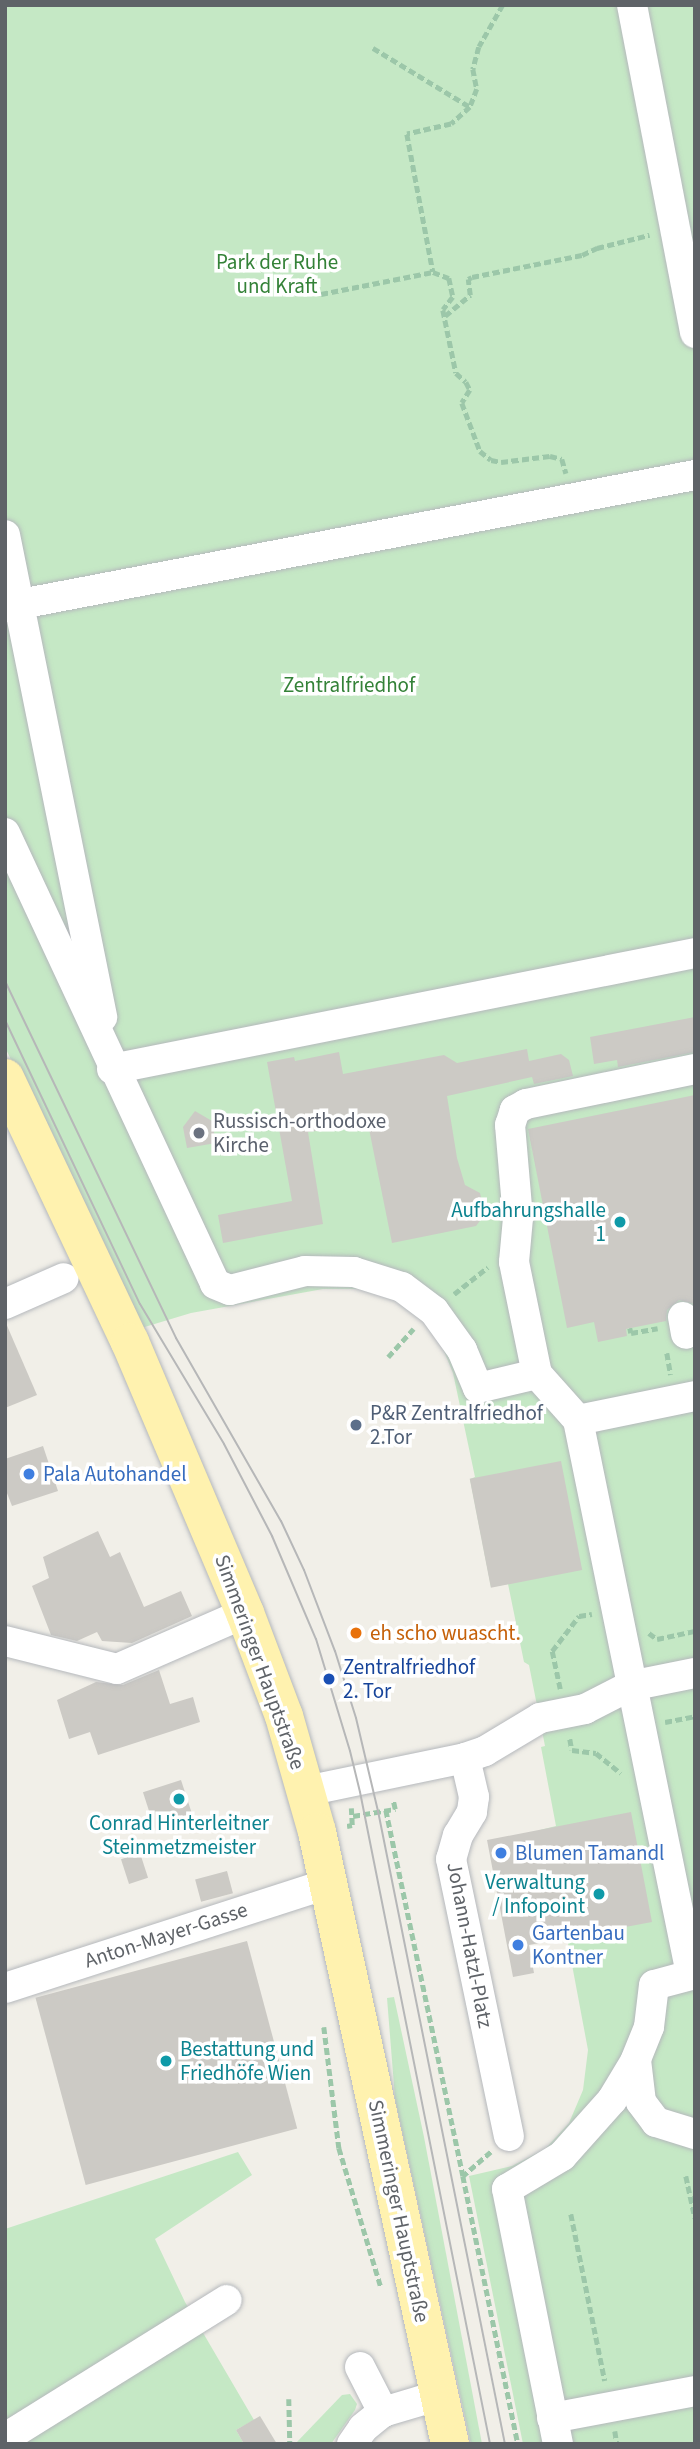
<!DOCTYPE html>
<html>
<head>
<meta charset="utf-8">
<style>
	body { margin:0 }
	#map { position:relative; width:700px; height:2449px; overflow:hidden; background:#f1efe8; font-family:"Source Sans 3",sans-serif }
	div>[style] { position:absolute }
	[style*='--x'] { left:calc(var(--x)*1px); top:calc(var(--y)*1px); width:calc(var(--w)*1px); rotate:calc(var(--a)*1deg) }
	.green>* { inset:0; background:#c5e8c5 }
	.building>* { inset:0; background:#cccac5; transform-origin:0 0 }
	.path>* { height:4.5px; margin-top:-2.25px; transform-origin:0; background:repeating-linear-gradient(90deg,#9cc7a9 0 7px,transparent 0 10.5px) }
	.roads { filter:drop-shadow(0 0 2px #b5b8bc) drop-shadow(0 0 2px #b5b8bc) }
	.minor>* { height:30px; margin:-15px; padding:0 15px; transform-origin:15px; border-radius:15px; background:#fff }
	.major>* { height:38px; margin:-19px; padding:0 19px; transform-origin:19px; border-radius:19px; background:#fff2af }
	.tram>* { height:2px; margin:-1px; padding:0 1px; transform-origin:1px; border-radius:1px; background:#b6b7b8 }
	.dots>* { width:19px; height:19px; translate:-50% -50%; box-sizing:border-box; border:4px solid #fff; border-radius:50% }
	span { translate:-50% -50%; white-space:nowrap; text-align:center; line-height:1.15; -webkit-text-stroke:7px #fff; paint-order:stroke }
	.park-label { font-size:21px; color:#348238 }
	.worship-label { font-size:21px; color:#5b616d }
	.left { translate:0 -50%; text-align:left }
	.culture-label { font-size:21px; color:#0d838f }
	.right { translate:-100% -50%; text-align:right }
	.service-label { font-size:21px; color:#4e5e75 }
	.shop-label { font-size:21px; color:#366cbe }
	.food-label { font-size:21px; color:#c56008 }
	.street-label { font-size:21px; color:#5f6368 }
	.transit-label { font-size:21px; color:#164399 }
	.frame { position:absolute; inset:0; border:7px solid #5f6368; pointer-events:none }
</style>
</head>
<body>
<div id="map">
	<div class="green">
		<i style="clip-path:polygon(5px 5px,695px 5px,695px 2444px,523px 2444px,469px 2176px,512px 2166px,545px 2149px,569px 2123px,583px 2090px,588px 2050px,567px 1938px,560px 1939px,540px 1830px,556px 1826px,541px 1747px,545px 1746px,529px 1665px,524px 1662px,508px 1584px,491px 1587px,470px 1479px,475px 1477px,453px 1373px,436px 1332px,395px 1300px,358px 1289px,323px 1289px,191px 1313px,138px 1329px,5px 1047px)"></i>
		<i style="clip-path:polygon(394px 1997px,424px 2137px,482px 2444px,471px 2444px,395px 2098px,387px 1998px)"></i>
		<i style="clip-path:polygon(238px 2152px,252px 2175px,155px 2239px,185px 2302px,254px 2420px,236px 2430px,244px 2444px,5px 2444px,5px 2229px)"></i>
		<i style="clip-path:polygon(350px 2394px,357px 2404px,355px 2410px,331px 2444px,295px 2444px,342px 2395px)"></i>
	</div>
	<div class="building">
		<i style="clip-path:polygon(695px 1017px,695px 1052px,618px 1067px,617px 1060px,594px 1064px,590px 1037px)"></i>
		<i style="clip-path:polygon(527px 1049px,529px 1061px,561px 1054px,569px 1060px,573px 1076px,534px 1084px,532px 1077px,447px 1096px,457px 1158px,465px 1185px,480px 1193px,485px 1214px,476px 1226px,392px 1243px,368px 1124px,308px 1132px,323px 1224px,223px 1243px,218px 1215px,292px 1201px,267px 1062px,294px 1057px,295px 1061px,339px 1052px,343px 1074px,444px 1055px,457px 1063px)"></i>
		<i style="clip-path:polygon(695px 1095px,695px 1304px,679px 1300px,667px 1310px,666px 1321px,626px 1329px,627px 1336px,598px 1342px,594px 1322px,567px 1328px,528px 1129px)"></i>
		<i style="clip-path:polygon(195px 1111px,212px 1121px,216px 1143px,187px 1148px,183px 1127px)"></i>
		<i style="clip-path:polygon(5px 1321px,37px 1395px,5px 1408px)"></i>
		<i style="clip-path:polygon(43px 1446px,58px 1491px,12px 1506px,5px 1488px,5px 1459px)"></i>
		<i style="left:561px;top:1461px;width:111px;height:93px;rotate:79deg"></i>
		<i style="clip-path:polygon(98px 1531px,110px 1557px,120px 1552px,144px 1607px,181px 1591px,192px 1616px,132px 1643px,102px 1641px,97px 1632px,77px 1641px,51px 1635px,32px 1586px,49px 1578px,43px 1557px)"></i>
		<i style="clip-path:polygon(159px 1670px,170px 1704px,193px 1697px,200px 1722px,98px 1755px,90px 1732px,69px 1739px,57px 1700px,96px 1682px,123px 1685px)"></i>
		<i style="left:181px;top:1780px;width:41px;height:40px;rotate:72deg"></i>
		<i style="clip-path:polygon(631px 1812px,652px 1922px,529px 1945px,534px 1973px,513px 1977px,487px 1840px)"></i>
		<i style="left:140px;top:1853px;width:26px;height:20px;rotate:72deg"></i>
		<i style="left:227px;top:1871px;width:23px;height:33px;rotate:75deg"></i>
		<i style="left:247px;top:1941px;width:194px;height:219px;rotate:75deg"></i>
		<i style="clip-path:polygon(260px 2416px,277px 2444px,244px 2444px,236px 2430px)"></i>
	</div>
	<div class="path">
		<i style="--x:503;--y:5;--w:48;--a:119.7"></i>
		<i style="--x:479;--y:47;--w:23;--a:105"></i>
		<i style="--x:473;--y:69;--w:20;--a:79"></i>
		<i style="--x:477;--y:89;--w:19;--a:111"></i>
		<i style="--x:470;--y:107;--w:25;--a:138"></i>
		<i style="--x:451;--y:124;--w:45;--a:167.2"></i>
		<i style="--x:407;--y:134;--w:140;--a:79.3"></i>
		<i style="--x:433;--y:272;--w:17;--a:21"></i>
		<i style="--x:449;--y:278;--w:19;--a:78"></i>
		<i style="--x:453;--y:297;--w:16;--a:128"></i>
		<i style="--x:443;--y:310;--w:64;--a:78.3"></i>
		<i style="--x:456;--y:373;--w:13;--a:42"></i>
		<i style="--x:466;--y:382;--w:9;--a:63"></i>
		<i style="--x:470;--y:390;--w:15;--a:122"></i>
		<i style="--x:462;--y:403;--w:51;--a:69.4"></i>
		<i style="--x:480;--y:451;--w:14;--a:39"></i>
		<i style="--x:491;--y:460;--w:10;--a:11"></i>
		<i style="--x:501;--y:462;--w:49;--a:-7"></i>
		<i style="--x:550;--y:456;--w:12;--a:14"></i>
		<i style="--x:562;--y:459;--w:15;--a:74"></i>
		<i style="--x:373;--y:48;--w:114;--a:31.3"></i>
		<i style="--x:321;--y:294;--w:114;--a:-11.1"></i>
		<i style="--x:445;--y:316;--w:33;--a:-40"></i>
		<i style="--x:470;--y:295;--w:16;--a:-97"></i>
		<i style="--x:468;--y:279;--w:4;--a:-27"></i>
		<i style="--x:472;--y:277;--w:112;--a:-11.3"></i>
		<i style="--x:582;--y:255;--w:17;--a:-25"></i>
		<i style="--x:597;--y:248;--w:54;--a:-14"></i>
		<i style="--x:454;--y:1294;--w:43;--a:-38.5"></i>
		<i style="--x:630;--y:1328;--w:5;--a:79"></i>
		<i style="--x:631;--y:1333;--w:27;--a:-10"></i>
		<i style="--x:667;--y:1353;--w:22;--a:80"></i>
		<i style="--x:388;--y:1357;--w:38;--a:-48"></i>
		<i style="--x:649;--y:1633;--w:10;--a:37"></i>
		<i style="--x:657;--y:1639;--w:39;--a:-12"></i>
		<i style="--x:560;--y:1689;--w:39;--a:-102"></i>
		<i style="--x:552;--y:1651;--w:44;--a:-52.4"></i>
		<i style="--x:579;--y:1616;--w:13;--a:-9"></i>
		<i style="--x:665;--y:1722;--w:31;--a:-11"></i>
		<i style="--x:570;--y:1739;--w:11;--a:80"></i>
		<i style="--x:572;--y:1750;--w:24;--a:7"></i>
		<i style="--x:596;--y:1753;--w:32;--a:39"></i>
		<i style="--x:386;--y:1810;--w:374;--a:78.1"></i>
		<i style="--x:353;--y:1816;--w:43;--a:-9.5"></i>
		<i style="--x:395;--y:1809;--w:9;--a:-103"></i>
		<i style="--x:347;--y:1826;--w:5;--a:-11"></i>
		<i style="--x:352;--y:1825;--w:17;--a:-93"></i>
		<i style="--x:324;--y:2027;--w:122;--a:82.9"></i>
		<i style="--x:339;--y:2148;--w:145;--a:73.2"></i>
		<i style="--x:491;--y:2152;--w:37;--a:139"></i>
		<i style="--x:463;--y:2176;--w:274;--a:78.4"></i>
		<i style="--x:686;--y:2176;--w:43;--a:77.9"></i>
		<i style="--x:571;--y:2214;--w:170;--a:78.5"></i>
		<i style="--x:289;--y:2399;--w:45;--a:88.7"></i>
		<i style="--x:615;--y:2431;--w:13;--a:81"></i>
	</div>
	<div class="roads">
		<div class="minor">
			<i style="--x:632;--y:5;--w:334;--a:79.1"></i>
			<i style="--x:5;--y:535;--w:492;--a:78.6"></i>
			<i style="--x:5;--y:607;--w:703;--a:-10.83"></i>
			<i style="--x:5;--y:833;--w:497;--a:65"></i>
			<i style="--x:215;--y:1284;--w:16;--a:22"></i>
			<i style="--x:230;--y:1290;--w:77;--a:-14.2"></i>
			<i style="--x:305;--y:1271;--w:49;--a:1.2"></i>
			<i style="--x:354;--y:1272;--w:50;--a:17.4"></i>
			<i style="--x:402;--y:1287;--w:40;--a:37"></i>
			<i style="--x:434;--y:1311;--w:48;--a:54.3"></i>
			<i style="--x:462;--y:1350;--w:41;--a:67.2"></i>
			<i style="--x:478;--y:1388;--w:61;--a:-13.3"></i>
			<i style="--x:112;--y:1069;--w:594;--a:-11.25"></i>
			<i style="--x:695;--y:1069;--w:173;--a:168.3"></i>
			<i style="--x:526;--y:1104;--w:13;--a:151"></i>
			<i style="--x:515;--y:1110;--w:16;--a:108"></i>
			<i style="--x:510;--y:1125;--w:93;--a:85.1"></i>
			<i style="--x:518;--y:1218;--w:44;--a:95.2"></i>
			<i style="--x:514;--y:1262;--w:114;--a:78.4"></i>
			<i style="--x:537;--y:1374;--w:62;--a:48.3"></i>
			<i style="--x:578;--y:1420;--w:119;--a:-11.6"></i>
			<i style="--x:5;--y:1304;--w:64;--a:-23.8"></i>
			<i style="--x:683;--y:1317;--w:17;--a:80"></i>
			<i style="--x:578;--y:1420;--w:565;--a:78.47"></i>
			<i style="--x:5;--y:1641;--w:115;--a:14"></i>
			<i style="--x:117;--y:1669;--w:140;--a:-23.6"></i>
			<i style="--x:465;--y:1758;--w:40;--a:77"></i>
			<i style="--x:474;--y:1797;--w:15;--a:98"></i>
			<i style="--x:472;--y:1812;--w:27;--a:121"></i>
			<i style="--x:458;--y:1835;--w:25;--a:106"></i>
			<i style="--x:451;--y:1859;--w:283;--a:78.2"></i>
			<i style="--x:306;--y:1791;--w:162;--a:-11.7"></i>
			<i style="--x:465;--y:1758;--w:21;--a:-19"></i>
			<i style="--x:485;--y:1751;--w:64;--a:-31"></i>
			<i style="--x:540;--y:1718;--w:46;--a:-11.3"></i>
			<i style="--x:585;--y:1709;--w:51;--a:-27.1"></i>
			<i style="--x:630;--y:1686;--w:66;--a:-11.3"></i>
			<i style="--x:695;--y:1974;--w:42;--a:165"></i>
			<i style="--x:654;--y:1985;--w:42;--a:96.8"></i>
			<i style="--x:649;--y:2027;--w:35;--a:112"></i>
			<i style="--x:636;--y:2060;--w:42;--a:83.2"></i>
			<i style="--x:641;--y:2102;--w:25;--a:53"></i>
			<i style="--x:656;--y:2122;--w:41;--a:17.1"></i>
			<i style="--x:5;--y:1988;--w:338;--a:-17.9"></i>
			<i style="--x:360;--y:2367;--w:51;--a:62.9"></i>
			<i style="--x:552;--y:2418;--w:146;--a:-10.7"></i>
			<i style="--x:5;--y:2438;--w:261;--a:-31.9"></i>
			<i style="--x:352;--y:2444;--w:19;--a:-55"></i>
			<i style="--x:363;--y:2428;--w:26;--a:-39"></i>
			<i style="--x:383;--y:2412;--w:59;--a:-16.6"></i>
			<i style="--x:558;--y:2444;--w:260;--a:-101.3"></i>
			<i style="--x:507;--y:2189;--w:64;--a:-31"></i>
			<i style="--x:562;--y:2156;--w:75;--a:-48.2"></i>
			<i style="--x:612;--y:2100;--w:47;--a:-59"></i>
		</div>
		<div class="major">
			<i style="--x:5;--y:1078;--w:292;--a:64.7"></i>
			<i style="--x:130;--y:1342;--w:294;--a:67"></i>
			<i style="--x:245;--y:1613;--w:110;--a:69.3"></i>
			<i style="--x:284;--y:1716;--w:121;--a:74.1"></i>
			<i style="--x:317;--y:1832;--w:626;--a:77.74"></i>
		</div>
	</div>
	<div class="tram">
		<i style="--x:5;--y:981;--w:396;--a:64.4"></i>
		<i style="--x:176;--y:1338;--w:211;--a:60.2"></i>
		<i style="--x:281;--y:1521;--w:54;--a:64.9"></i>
		<i style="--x:304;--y:1570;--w:87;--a:69.1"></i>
		<i style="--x:335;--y:1651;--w:70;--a:72.6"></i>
		<i style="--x:356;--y:1718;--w:96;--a:76.7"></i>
		<i style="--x:378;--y:1811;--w:646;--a:78.66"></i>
		<i style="--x:5;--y:1020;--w:314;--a:64.6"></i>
		<i style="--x:140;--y:1304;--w:163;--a:59"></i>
		<i style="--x:224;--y:1444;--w:104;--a:62.4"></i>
		<i style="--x:272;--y:1536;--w:112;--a:66.9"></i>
		<i style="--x:316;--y:1639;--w:117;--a:73.1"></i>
		<i style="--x:350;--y:1751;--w:42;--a:76.3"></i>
		<i style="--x:360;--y:1792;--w:665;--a:78.72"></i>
	</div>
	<div class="dots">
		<i style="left:199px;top:1133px;background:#6b7280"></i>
		<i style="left:620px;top:1222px;background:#0f9aa8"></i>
		<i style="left:356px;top:1425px;background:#5c6f8a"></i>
		<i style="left:29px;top:1474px;background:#3f7fe0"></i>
		<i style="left:356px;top:1633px;background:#e8710a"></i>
		<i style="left:329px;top:1679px;background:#1a4fb4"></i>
		<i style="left:179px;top:1799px;background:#0f9aa8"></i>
		<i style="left:501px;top:1853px;background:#3f7fe0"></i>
		<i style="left:599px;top:1894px;background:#0f9aa8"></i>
		<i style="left:518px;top:1945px;background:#3f7fe0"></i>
		<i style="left:166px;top:2061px;background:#0f9aa8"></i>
	</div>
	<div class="park-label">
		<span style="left:277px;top:274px">Park der Ruhe<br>und Kraft</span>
		<span style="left:349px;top:685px">Zentralfriedhof</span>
	</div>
	<div class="worship-label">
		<span class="left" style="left:213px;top:1133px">Russisch-orthodoxe<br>Kirche</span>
	</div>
	<div class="culture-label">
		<span class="right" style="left:606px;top:1222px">Aufbahrungshalle<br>1</span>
		<span style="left:179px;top:1835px">Conrad Hinterleitner<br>Steinmetzmeister</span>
		<span class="right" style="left:585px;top:1894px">Verwaltung<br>/ Infopoint</span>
		<span class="left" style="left:180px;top:2061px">Bestattung und<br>Friedhöfe Wien</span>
	</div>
	<div class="service-label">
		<span class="left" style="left:370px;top:1425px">P&amp;R Zentralfriedhof<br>2.Tor</span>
	</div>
	<div class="shop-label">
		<span class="left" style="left:43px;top:1474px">Pala Autohandel</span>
		<span class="left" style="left:515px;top:1853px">Blumen Tamandl</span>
		<span class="left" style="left:532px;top:1945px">Gartenbau<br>Kontner</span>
	</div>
	<div class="food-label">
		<span class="left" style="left:370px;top:1633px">eh scho wuascht.</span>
	</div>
	<div class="street-label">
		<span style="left:260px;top:1662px;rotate:70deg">Simmeringer Hauptstraße</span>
		<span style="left:166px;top:1935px;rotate:-18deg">Anton-Mayer-Gasse</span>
		<span style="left:470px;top:1945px;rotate:79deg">Johann-Hatzl-Platz</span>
		<span style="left:399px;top:2211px;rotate:78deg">Simmeringer Hauptstraße</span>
	</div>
	<div class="transit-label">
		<span class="left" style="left:343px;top:1679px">Zentralfriedhof<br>2. Tor</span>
	</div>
	<div class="frame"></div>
</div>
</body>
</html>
